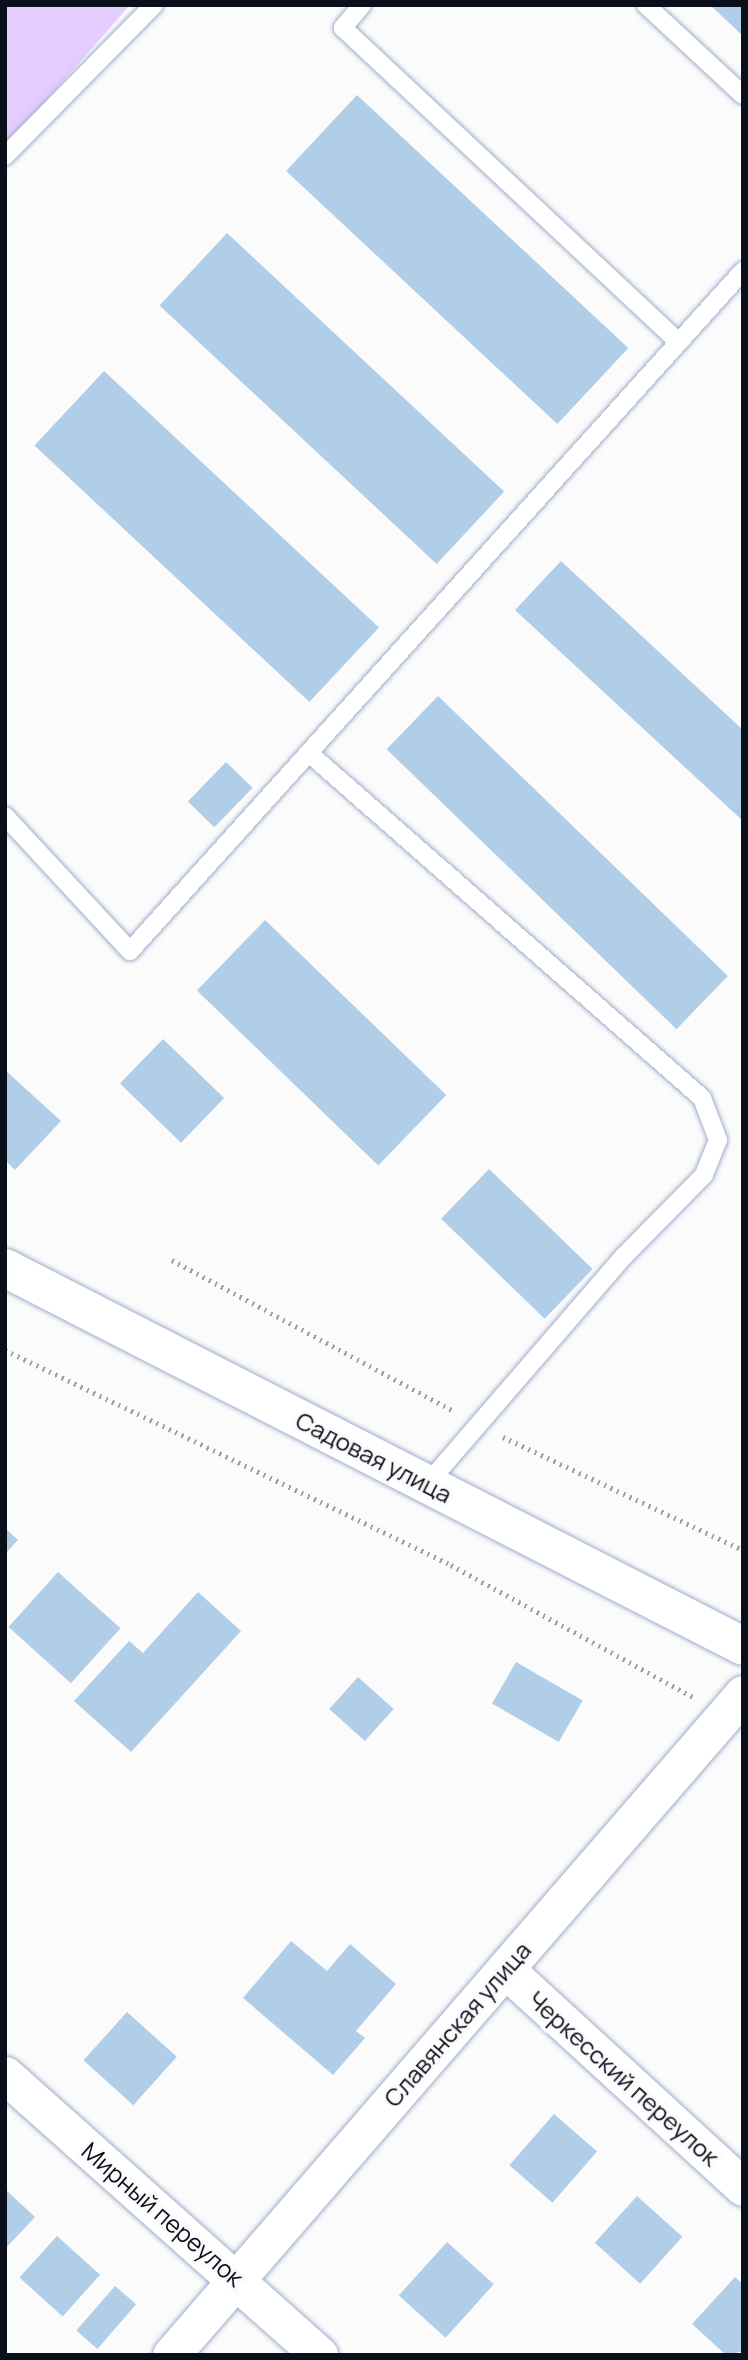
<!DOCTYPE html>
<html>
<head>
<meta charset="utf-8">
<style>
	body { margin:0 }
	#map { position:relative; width:748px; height:2360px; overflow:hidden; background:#fbfbfb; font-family:Manrope,sans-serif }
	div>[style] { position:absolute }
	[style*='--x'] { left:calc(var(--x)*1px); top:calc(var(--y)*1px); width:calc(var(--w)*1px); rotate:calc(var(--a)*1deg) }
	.green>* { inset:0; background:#e3cdff }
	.building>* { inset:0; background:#b0cee8; transform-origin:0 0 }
	.path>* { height:4.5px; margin-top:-2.25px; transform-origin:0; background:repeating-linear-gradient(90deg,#9ea0a4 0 2px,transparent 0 7px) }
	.roads { filter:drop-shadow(0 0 2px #9eadcd) drop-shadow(0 0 2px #9eadcd) }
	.lane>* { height:18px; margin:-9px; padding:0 9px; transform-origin:9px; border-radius:9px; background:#fff }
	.street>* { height:37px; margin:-18.5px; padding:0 18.5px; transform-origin:18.5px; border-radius:18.5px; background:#fff }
	.secondary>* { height:38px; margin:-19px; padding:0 19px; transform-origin:19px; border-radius:19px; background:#fff }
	span { translate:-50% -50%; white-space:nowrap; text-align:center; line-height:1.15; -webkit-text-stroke:7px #fbfbfb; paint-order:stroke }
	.street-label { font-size:24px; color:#0b0f1a }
	.frame { position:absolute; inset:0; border:7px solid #0b0f1a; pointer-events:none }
</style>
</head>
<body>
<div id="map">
	<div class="green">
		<i style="clip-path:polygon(5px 5px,130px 5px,5px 147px)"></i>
	</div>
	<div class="building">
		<i style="clip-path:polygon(710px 5px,743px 5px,743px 36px)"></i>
		<i style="left:357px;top:95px;width:371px;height:104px;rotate:43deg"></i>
		<i style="left:227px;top:233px;width:379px;height:99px;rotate:43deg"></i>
		<i style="left:104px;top:371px;width:376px;height:102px;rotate:43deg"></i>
		<i style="clip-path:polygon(561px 561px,743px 730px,743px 821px,515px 610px)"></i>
		<i style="left:438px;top:696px;width:403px;height:74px;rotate:44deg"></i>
		<i style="left:226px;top:762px;width:37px;height:55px;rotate:44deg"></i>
		<i style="left:265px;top:920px;width:252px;height:98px;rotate:44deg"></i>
		<i style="left:163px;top:1039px;width:85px;height:62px;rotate:44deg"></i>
		<i style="clip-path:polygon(5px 1070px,61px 1121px,15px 1170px,5px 1160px)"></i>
		<i style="left:489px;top:1169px;width:144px;height:69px;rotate:44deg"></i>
		<i style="clip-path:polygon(5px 1528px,18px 1540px,5px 1554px)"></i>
		<i style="left:58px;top:1572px;width:84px;height:74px;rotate:42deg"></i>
		<i style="clip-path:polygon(198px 1592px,241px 1631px,131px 1752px,74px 1701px,129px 1641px,143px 1653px)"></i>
		<i style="left:516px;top:1662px;width:77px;height:48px;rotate:30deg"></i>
		<i style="left:358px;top:1677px;width:48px;height:43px;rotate:42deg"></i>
		<i style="clip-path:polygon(291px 1941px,327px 1971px,350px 1944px,396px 1984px,356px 2031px,365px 2038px,333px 2075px,243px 1998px)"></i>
		<i style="left:127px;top:2012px;width:67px;height:65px;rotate:42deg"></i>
		<i style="left:554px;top:2114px;width:57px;height:68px;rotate:41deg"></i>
		<i style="clip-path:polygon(5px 2189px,35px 2217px,5px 2249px)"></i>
		<i style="left:637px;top:2196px;width:61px;height:63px;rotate:42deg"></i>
		<i style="left:57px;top:2236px;width:58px;height:56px;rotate:42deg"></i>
		<i style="left:447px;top:2242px;width:63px;height:72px;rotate:42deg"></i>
		<i style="clip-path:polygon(735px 2277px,743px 2284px,743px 2351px,726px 2355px,692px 2324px)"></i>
		<i style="left:115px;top:2286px;width:28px;height:59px;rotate:41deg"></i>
	</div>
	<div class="path">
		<i style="--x:172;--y:1260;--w:321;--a:28.2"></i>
		<i style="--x:5;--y:1350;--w:495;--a:25.7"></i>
		<i style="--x:451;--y:1565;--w:276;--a:28.6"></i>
		<i style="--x:503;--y:1437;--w:265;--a:25.2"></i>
	</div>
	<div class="roads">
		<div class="lane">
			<i style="--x:362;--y:5;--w:30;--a:130"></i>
			<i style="--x:343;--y:28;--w:460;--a:43.1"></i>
			<i style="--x:646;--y:5;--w:132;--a:42.9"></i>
			<i style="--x:5;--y:156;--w:212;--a:-45.4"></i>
			<i style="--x:310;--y:754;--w:522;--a:41.27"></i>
			<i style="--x:702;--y:1098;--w:45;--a:69.1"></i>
			<i style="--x:718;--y:1140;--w:38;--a:112"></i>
			<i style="--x:704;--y:1175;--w:114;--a:134.6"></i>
			<i style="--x:624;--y:1256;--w:301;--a:130.8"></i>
			<i style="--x:5;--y:816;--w:184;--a:47.2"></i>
			<i style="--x:130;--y:951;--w:916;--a:-47.97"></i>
		</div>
		<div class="street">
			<i style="--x:505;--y:1969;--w:323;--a:42.5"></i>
			<i style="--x:5;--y:2075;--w:421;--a:41.7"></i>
			<i style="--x:171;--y:2355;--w:874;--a:-49.13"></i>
		</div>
		<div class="secondary">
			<i style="--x:5;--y:1268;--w:829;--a:27.12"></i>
		</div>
	</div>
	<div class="street-label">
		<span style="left:374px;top:1457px;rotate:27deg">Садовая улица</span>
		<span style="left:457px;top:2024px;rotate:-49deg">Славянская улица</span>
		<span style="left:624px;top:2078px;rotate:42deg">Черкесский переулок</span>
		<span style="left:163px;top:2214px;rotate:41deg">Мирный переулок</span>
	</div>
	<div class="frame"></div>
</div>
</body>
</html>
